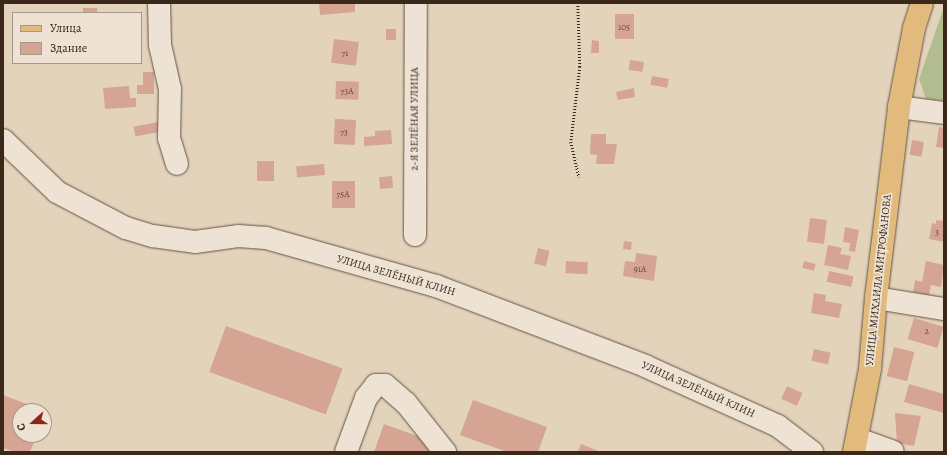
<!DOCTYPE html>
<html>
<head>
<meta charset="utf-8">
<style>
	body { margin:0 }
	#map { position:relative; width:947px; height:455px; overflow:hidden; background:#e3d3bb; font-family:Alegreya,serif }
	div>[style] { position:absolute }
	[style*='--x'] { left:calc(var(--x)*1px); top:calc(var(--y)*1px); width:calc(var(--w)*1px); rotate:calc(var(--a)*1deg) }
	.green>* { inset:0; background:#b3bc91 }
	.building>* { inset:0; background:#d6a492; transform-origin:0 0 }
	.path>* { height:2.5px; margin-top:-1.25px; transform-origin:0; background:repeating-linear-gradient(90deg,#3b2818 0 1px,transparent 0 3px) }
	.roads { filter:drop-shadow(0 0 1px #655341) drop-shadow(0 0 1px #655341) }
	.minor>* { height:22px; margin:-11px; padding:0 11px; transform-origin:11px; border-radius:11px; background:#ede2d3 }
	.major>* { height:22px; margin:-11px; padding:0 11px; transform-origin:11px; border-radius:11px; background:#e2ba7e }
	span { translate:-50% -50%; white-space:nowrap; text-align:center; line-height:1.15; -webkit-text-stroke:3.5px #ede2d3; paint-order:stroke }
	.number-label { font-size:9px; color:#624736 }
	.number-label span { -webkit-text-stroke-width:0 }
	.street-label { font-size:11px; color:#3b2818 }
	.frame { position:absolute; inset:0; border:4px solid #3b2818; pointer-events:none }
	.legend { position:absolute; left:12px; top:12px; width:130px; height:52px; box-sizing:border-box; background:#ede2d3; border:1px solid #a69888; margin:0; padding:5px 7px; list-style:none; font-size:12px; color:#3b2818 }
	.legend li { display:flex; align-items:center; gap:8px; height:20px }
	.legend b { width:20px; border:1px solid #a69888 }
	.north { position:absolute; left:12px; top:403px; width:40px; height:40px; box-sizing:border-box; background:#ede2d3; border:1px solid #a69888; border-radius:50%; rotate:249deg; font-size:11px; font-weight:700; line-height:16px; text-align:center; color:#3b2818 }
	.north::after { content:''; display:block; margin:auto; width:14px; height:18px; background:#8f2418; clip-path:polygon(50% 0,100% 100%,50% 72%,0 100%) }
</style>
</head>
<body>
<div id="map">
	<div class="green">
		<i style="clip-path:polygon(944px 7px,944px 101px,926px 99px,919px 79px)"></i>
	</div>
	<div class="building">
		<i style="clip-path:polygon(319px 3px,355px 3px,355px 12px,320px 15px)"></i>
		<i style="left:83px;top:8px;width:14px;height:5px"></i>
		<i style="left:615px;top:14px;width:19px;height:25px"></i>
		<i style="left:386px;top:29px;width:10px;height:11px"></i>
		<i style="left:334px;top:39px;width:25px;height:24px;rotate:7deg"></i>
		<i style="clip-path:polygon(592px 40px,599px 41px,599px 53px,591px 53px)"></i>
		<i style="left:630px;top:60px;width:14px;height:10px;rotate:8deg"></i>
		<i style="clip-path:polygon(143px 72px,154px 72px,154px 94px,137px 94px,137px 85px,143px 85px)"></i>
		<i style="left:652px;top:76px;width:17px;height:9px;rotate:10deg"></i>
		<i style="left:336px;top:81px;width:23px;height:18px;rotate:2deg"></i>
		<i style="clip-path:polygon(129px 86px,130px 98px,136px 98px,136px 107px,105px 109px,103px 88px)"></i>
		<i style="clip-path:polygon(634px 88px,635px 97px,618px 100px,616px 92px)"></i>
		<i style="left:335px;top:119px;width:21px;height:25px;rotate:3deg"></i>
		<i style="left:158px;top:122px;width:10px;height:25px;rotate:79deg"></i>
		<i style="clip-path:polygon(939px 127px,944px 128px,944px 148px,936px 147px)"></i>
		<i style="clip-path:polygon(391px 130px,392px 144px,364px 146px,364px 137px,375px 136px,375px 131px)"></i>
		<i style="clip-path:polygon(591px 134px,606px 134px,606px 144px,617px 144px,614px 164px,596px 164px,597px 155px,590px 154px)"></i>
		<i style="left:912px;top:140px;width:12px;height:15px;rotate:9deg"></i>
		<i style="left:257px;top:161px;width:17px;height:20px"></i>
		<i style="left:324px;top:164px;width:11px;height:28px;rotate:85deg"></i>
		<i style="left:392px;top:176px;width:12px;height:13px;rotate:85deg"></i>
		<i style="left:332px;top:181px;width:23px;height:27px"></i>
		<i style="left:810px;top:218px;width:17px;height:24px;rotate:7deg"></i>
		<i style="clip-path:polygon(936px 220px,944px 221px,944px 242px,929px 239px,932px 223px,936px 224px)"></i>
		<i style="clip-path:polygon(845px 227px,859px 230px,855px 252px,849px 251px,850px 243px,843px 242px)"></i>
		<i style="left:624px;top:241px;width:8px;height:8px;rotate:7deg"></i>
		<i style="clip-path:polygon(828px 245px,842px 248px,840px 254px,851px 256px,848px 270px,824px 265px)"></i>
		<i style="left:538px;top:248px;width:12px;height:16px;rotate:14deg"></i>
		<i style="clip-path:polygon(636px 253px,657px 256px,654px 281px,623px 276px,625px 261px,635px 262px)"></i>
		<i style="left:566px;top:261px;width:22px;height:12px;rotate:3deg"></i>
		<i style="left:804px;top:261px;width:12px;height:7px;rotate:14deg"></i>
		<i style="clip-path:polygon(926px 261px,944px 265px,941px 287px,931px 285px,929px 295px,913px 292px,915px 280px,922px 282px)"></i>
		<i style="left:829px;top:271px;width:25px;height:11px;rotate:12deg"></i>
		<i style="clip-path:polygon(814px 293px,826px 295px,825px 301px,842px 304px,839px 318px,811px 313px)"></i>
		<i style="left:914px;top:318px;width:31px;height:22px;rotate:17deg"></i>
		<i style="left:226px;top:326px;width:124px;height:49px;rotate:20deg"></i>
		<i style="left:894px;top:347px;width:21px;height:30px;rotate:14deg"></i>
		<i style="left:814px;top:349px;width:17px;height:12px;rotate:13deg"></i>
		<i style="clip-path:polygon(909px 384px,944px 394px,944px 413px,904px 402px)"></i>
		<i style="left:787px;top:386px;width:17px;height:14px;rotate:24deg"></i>
		<i style="clip-path:polygon(3px 395px,45px 411px,20px 411px,20px 435px,37px 435px,30px 452px,15px 452px,3px 448px)"></i>
		<i style="clip-path:polygon(473px 400px,547px 427px,538px 452px,507px 452px,460px 435px)"></i>
		<i style="clip-path:polygon(895px 413px,921px 416px,914px 446px,897px 443px)"></i>
		<i style="clip-path:polygon(384px 424px,431px 441px,427px 452px,374px 452px)"></i>
		<i style="clip-path:polygon(581px 444px,601px 452px,578px 452px)"></i>
	</div>
	<div class="path">
		<i style="--x:578;--y:3;--w:64;--a:88.2"></i>
		<i style="--x:580;--y:67;--w:76;--a:96.8"></i>
		<i style="--x:571;--y:142;--w:36;--a:77"></i>
	</div>
	<div class="roads">
		<div class="minor">
			<i style="--x:159;--y:3;--w:42;--a:88.6"></i>
			<i style="--x:160;--y:45;--w:45;--a:77.2"></i>
			<i style="--x:170;--y:89;--w:49;--a:91.2"></i>
			<i style="--x:169;--y:138;--w:27;--a:73"></i>
			<i style="--x:899;--y:107;--w:45;--a:7.6"></i>
			<i style="--x:3;--y:140;--w:75;--a:43.9"></i>
			<i style="--x:57;--y:192;--w:78;--a:27.6"></i>
			<i style="--x:126;--y:228;--w:28;--a:17"></i>
			<i style="--x:153;--y:236;--w:42;--a:8.1"></i>
			<i style="--x:195;--y:242;--w:43;--a:-7.9"></i>
			<i style="--x:238;--y:236;--w:28;--a:4"></i>
			<i style="--x:266;--y:238;--w:177;--a:15.8"></i>
			<i style="--x:436;--y:286;--w:224;--a:20.9"></i>
			<i style="--x:645;--y:366;--w:146;--a:24.3"></i>
			<i style="--x:778;--y:426;--w:43;--a:37.4"></i>
			<i style="--x:415;--y:235;--w:232;--a:-89.8"></i>
			<i style="--x:876;--y:298;--w:69;--a:9.2"></i>
			<i style="--x:858;--y:439;--w:37;--a:20"></i>
			<i style="--x:346;--y:452;--w:58;--a:-69.7"></i>
			<i style="--x:366;--y:398;--w:16;--a:-52"></i>
			<i style="--x:376;--y:385;--w:9;--a:0"></i>
			<i style="--x:385;--y:385;--w:28;--a:41"></i>
			<i style="--x:406;--y:403;--w:63;--a:51.5"></i>
		</div>
		<div class="major">
			<i style="--x:854;--y:452;--w:85;--a:-79.1"></i>
			<i style="--x:870;--y:369;--w:71;--a:-85.2"></i>
			<i style="--x:876;--y:298;--w:192;--a:-83.1"></i>
			<i style="--x:899;--y:107;--w:80;--a:-79.2"></i>
			<i style="--x:914;--y:28;--w:26;--a:-72"></i>
		</div>
	</div>
	<div class="number-label">
		<span style="left:624px;top:27px">105</span>
		<span style="left:345px;top:53px">71</span>
		<span style="left:347px;top:91px">73А</span>
		<span style="left:344px;top:132px">73</span>
		<span style="left:343px;top:194px">75А</span>
		<span style="left:937px;top:232px">3</span>
		<span style="left:640px;top:269px">91А</span>
		<span style="left:927px;top:331px">2</span>
	</div>
	<div class="street-label">
		<span style="left:415px;top:119px;rotate:-90deg">2-Я ЗЕЛЁНАЯ УЛИЦА</span>
		<span style="left:396px;top:276px;rotate:16deg">УЛИЦА ЗЕЛЁНЫЙ КЛИН</span>
		<span style="left:879px;top:280px;rotate:-84deg">УЛИЦА МИХАИЛА МИТРОФАНОВА</span>
		<span style="left:698px;top:390px;rotate:24deg">УЛИЦА ЗЕЛЁНЫЙ КЛИН</span>
	</div>
	<div class="frame"></div>
	<ul class="legend">
	<li><b style="height:5px;background:#e2ba7e"></b>Улица</li>
	<li><b style="height:11px;background:#d6a492"></b>Здание</li>
	</ul>
	<div class="north">С</div>
</div>
</body>
</html>
